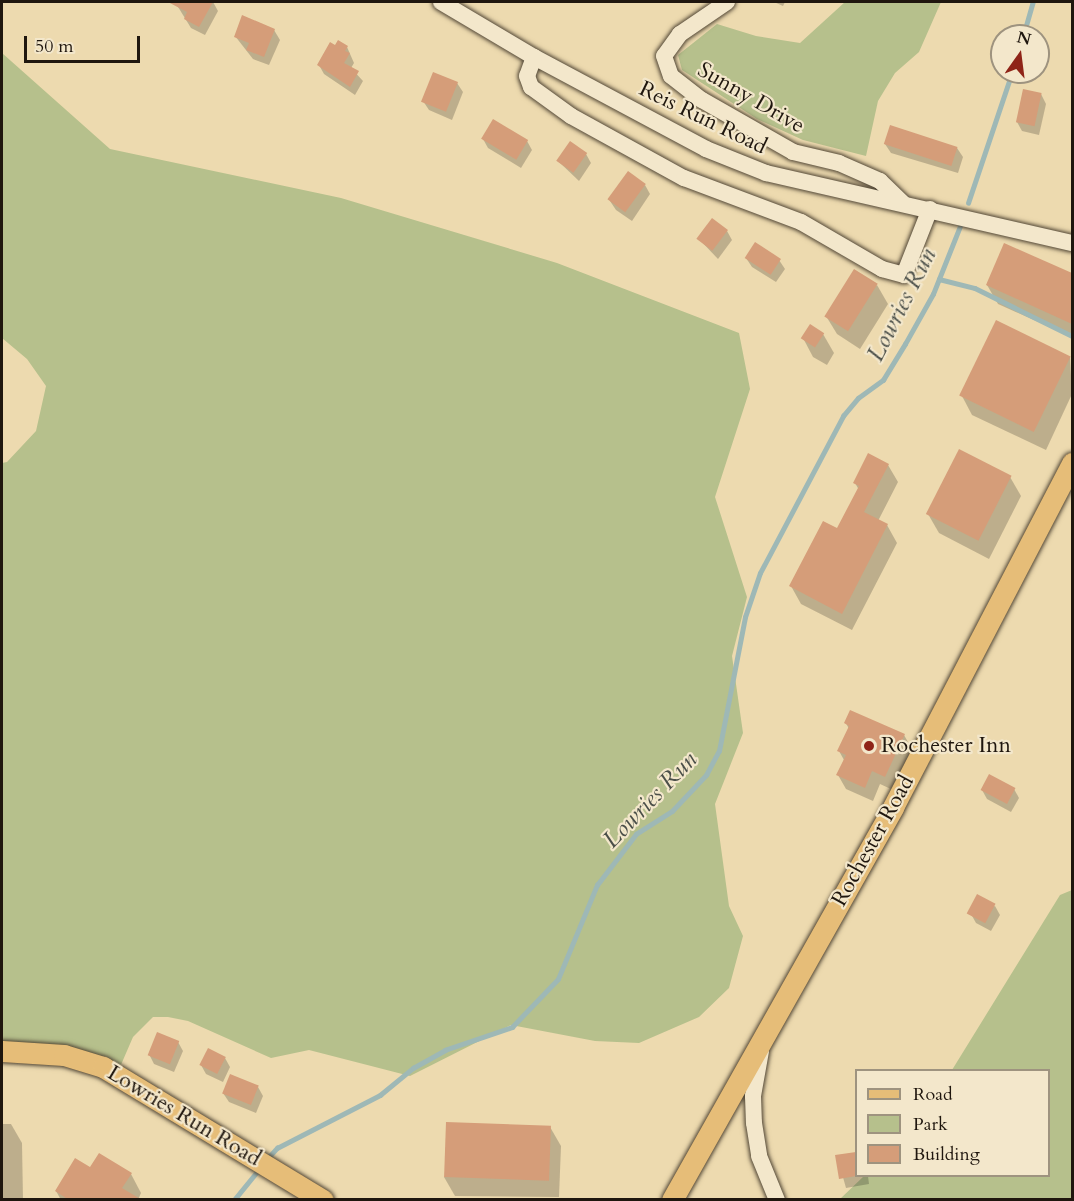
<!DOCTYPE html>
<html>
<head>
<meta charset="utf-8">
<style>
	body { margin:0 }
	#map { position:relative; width:1074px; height:1201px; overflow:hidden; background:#eddaaf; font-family:Cardo,serif }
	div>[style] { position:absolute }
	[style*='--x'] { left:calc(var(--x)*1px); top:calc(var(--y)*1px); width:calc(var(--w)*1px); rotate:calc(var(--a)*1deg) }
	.green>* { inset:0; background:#b6c08c }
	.shadow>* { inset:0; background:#0003 }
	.stream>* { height:4.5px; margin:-2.25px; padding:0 2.25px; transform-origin:2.25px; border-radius:2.25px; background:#9eb8b6 }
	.building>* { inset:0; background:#d59d79; transform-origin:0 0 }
	.roads { filter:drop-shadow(0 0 2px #524736) drop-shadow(0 0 2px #524736) }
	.minor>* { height:16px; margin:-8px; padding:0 8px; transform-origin:8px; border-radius:8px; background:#f3e7cb }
	.major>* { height:21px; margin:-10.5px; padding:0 10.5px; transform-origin:10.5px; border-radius:10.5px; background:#e6bd78 }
	.dots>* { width:16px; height:16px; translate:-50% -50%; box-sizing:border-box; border:3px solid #f3e7cb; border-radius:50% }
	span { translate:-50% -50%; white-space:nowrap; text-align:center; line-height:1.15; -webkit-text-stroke:4.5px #f3e7cb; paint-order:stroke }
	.street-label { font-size:22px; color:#1f160e }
	.poi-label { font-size:22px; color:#1f160e }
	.left { translate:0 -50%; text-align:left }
	.water-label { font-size:24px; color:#4b4f49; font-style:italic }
	.frame { position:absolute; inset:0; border:3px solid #1f160e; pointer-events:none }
	.legend { position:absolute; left:855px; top:1069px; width:195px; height:108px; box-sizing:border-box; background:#f3e7cb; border:2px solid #9e937f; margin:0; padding:8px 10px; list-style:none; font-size:18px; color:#1f160e }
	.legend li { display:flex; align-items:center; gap:12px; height:30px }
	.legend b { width:30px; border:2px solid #9e937f }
	.north { position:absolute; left:990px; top:24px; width:60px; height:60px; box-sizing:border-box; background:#f3e7cb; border:2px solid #9e937f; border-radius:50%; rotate:14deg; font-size:16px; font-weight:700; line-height:24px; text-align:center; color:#1f160e }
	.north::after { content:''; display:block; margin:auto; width:21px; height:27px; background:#8f2418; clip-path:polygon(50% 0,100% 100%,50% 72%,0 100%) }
	.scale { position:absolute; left:24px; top:36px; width:116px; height:27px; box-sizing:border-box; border:3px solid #1f160e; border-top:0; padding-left:8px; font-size:18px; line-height:21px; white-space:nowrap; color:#1f160e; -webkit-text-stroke:4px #f3e7cb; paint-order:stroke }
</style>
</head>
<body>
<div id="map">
	<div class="green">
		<i style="clip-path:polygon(845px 2px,941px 2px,919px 52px,895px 73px,878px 101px,866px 156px,803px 140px,757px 119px,682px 70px,678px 55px,717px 24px,756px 36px,800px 43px)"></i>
		<i style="clip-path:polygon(2px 53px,110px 149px,341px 198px,557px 263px,739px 333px,750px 389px,715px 497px,747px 597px,732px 656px,743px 733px,715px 804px,729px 906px,743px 936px,729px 988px,699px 1017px,639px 1043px,595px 1041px,511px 1025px,410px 1076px,309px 1050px,271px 1058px,188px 1021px,168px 1017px,153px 1017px,133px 1037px,117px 1074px,2px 1051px,2px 463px,7px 462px,36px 431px,46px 386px,27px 359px,2px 338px)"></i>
		<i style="clip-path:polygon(1072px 890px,1072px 1199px,840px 1199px,864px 1176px,1048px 1176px,1048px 1070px,952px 1070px,1060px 895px)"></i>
	</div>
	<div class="shadow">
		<i style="clip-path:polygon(175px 2px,213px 2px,218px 11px,205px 35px,191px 28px)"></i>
		<i style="clip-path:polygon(774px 2px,785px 2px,783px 6px)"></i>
		<i style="clip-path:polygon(274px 30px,280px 40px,269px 65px,253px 59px,235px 36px)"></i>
		<i style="clip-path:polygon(335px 47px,347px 47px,354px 63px,351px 68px,363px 81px,355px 95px,324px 74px,319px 65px)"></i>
		<i style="clip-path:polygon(457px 83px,463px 92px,452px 120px,429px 110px,423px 101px)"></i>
		<i style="clip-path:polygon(1041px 94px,1046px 104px,1039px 135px,1022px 131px,1017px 122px)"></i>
		<i style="clip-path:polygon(483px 139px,527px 141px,532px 150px,521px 168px,488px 148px)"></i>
		<i style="clip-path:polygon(885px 144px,957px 148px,963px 157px,958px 173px,891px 153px)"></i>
		<i style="clip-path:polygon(586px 154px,591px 163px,579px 181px,558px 161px)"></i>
		<i style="clip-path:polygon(645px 185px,650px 194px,632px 221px,616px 210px,610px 201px)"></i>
		<i style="clip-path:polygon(727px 231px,732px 240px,718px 259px,699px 239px)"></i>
		<i style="clip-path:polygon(1005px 245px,1072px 275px,1072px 337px,998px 304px,987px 285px)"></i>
		<i style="clip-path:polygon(746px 258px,779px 260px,785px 269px,776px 282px,752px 267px)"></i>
		<i style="clip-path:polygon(877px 285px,888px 304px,860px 349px,837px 334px,826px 316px)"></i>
		<i style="clip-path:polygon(823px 334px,834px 353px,827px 365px,813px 357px,803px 338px)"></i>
		<i style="clip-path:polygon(1070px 357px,1072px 394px,1046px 450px,972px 415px,962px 396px)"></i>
		<i style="clip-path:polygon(888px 465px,898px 482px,878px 521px,887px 525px,897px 543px,852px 630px,801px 604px,791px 586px,838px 530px,859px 490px,855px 483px)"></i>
		<i style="clip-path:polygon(1010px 477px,1021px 496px,989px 559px,939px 533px,928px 514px)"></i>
		<i style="clip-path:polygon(846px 723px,904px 735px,912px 749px,893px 790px,880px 784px,873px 801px,846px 789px,838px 775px,844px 760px,839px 751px,849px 729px)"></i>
		<i style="clip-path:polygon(1014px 789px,1019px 798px,1011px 812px,987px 799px,982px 790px)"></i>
		<i style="clip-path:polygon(995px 906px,1000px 915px,991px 931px,976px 923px,971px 914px)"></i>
		<i style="clip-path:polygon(178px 1042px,183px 1051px,174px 1072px,154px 1064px,149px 1054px)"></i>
		<i style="clip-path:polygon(225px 1058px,230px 1067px,223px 1082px,206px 1074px,201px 1065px)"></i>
		<i style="clip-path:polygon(258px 1087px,263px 1096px,256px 1113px,229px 1102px,223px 1093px)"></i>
		<i style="clip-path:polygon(2px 1124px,11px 1124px,22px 1143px,23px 1200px,2px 1200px)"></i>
		<i style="clip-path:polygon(550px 1127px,561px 1146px,559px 1197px,455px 1196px,444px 1177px)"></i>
		<i style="clip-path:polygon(856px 1153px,856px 1176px,868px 1176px,869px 1184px,846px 1188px,837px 1156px)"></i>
		<i style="clip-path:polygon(131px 1174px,141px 1193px,138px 1200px,61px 1200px,56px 1191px)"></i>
	</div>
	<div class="stream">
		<i style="--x:1023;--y:36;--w:35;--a:-74"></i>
		<i style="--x:968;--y:203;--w:138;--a:-71.4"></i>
		<i style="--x:939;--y:279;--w:37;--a:14"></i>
		<i style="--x:975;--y:288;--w:108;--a:26.3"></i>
		<i style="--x:267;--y:1159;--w:15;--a:-48"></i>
		<i style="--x:277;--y:1148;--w:116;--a:-27.2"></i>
		<i style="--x:380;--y:1095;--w:43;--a:-39.3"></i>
		<i style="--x:413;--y:1068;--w:37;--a:-29"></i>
		<i style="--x:445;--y:1050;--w:71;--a:-18.9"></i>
		<i style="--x:512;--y:1027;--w:66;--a:-46.2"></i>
		<i style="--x:558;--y:979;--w:102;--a:-67.5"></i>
		<i style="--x:597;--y:885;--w:64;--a:-52.6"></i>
		<i style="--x:636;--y:834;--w:43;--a:-32.6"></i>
		<i style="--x:672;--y:811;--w:50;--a:-46.6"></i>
		<i style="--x:706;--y:775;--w:27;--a:-62"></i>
		<i style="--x:719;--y:751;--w:136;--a:-79"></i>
		<i style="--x:745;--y:617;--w:46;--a:-71.2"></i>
		<i style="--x:760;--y:573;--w:178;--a:-62.1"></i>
		<i style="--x:843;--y:416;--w:23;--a:-50"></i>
		<i style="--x:858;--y:398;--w:31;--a:-36"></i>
		<i style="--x:883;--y:380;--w:42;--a:-58.6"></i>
		<i style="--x:905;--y:344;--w:57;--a:-60.8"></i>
		<i style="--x:933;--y:294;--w:73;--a:-68.3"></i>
		<i style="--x:234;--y:1200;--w:41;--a:-50.9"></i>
	</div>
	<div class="building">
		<i style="clip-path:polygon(168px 2px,213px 2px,199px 27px,184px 19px,187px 12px)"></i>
		<i style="clip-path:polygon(242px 15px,275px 29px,264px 57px,246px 50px,249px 43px,234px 37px)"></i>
		<i style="clip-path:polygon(338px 40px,348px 46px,345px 51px,350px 53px,344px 63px,359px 71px,350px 87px,317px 65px,330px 42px,335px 45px)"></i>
		<i style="left:433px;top:72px;width:27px;height:32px;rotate:22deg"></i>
		<i style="left:1023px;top:89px;width:19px;height:34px;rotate:12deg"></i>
		<i style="left:493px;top:119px;width:41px;height:23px;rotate:31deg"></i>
		<i style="left:890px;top:125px;width:71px;height:20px;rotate:18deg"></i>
		<i style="left:570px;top:141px;width:21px;height:24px;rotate:35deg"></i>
		<i style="left:628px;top:171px;width:22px;height:35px;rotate:36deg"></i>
		<i style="left:712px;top:218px;width:20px;height:26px;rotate:37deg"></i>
		<i style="left:755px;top:242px;width:31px;height:19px;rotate:33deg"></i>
		<i style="clip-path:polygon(1004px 243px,1072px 273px,1072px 324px,986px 285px)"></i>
		<i style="left:854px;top:269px;width:28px;height:56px;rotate:32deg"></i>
		<i style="left:996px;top:320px;width:83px;height:84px;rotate:26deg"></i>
		<i style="left:810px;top:324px;width:17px;height:17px;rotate:33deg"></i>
		<i style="left:959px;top:449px;width:59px;height:73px;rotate:27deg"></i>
		<i style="clip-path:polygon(868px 453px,889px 464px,864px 512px,888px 524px,842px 614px,789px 586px,823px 521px,837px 528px,859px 486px,853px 483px)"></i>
		<i style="clip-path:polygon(850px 710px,905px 734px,885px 777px,872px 771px,865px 788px,836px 775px,846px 755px,837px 751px,849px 726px,844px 723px)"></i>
		<i style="left:989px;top:774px;width:30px;height:18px;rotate:28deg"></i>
		<i style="left:977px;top:894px;width:21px;height:22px;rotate:28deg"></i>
		<i style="left:157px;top:1032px;width:24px;height:25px;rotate:22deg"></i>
		<i style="left:208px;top:1048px;width:20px;height:19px;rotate:27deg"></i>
		<i style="left:230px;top:1074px;width:31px;height:21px;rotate:22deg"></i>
		<i style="left:446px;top:1122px;width:105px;height:55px;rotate:2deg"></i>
		<i style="clip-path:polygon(856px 1152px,856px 1176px,839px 1179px,835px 1155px)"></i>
		<i style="clip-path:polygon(99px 1153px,132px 1173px,122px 1188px,142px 1200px,69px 1200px,55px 1191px,75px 1158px,90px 1167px)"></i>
	</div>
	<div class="roads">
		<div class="minor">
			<i style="--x:441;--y:2;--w:108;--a:30.6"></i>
			<i style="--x:534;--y:57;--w:195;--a:28.1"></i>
			<i style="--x:706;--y:149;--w:65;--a:21.8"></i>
			<i style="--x:766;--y:173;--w:314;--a:12.9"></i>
			<i style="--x:727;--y:2;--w:57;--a:145.8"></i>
			<i style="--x:680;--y:34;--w:27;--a:126"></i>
			<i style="--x:664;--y:56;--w:21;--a:71"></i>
			<i style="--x:671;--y:76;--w:39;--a:38"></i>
			<i style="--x:702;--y:100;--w:105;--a:29.7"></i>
			<i style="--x:793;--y:152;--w:47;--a:13.4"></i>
			<i style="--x:839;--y:163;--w:45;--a:23.7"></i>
			<i style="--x:880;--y:181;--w:32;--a:44"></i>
			<i style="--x:534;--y:57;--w:20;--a:110"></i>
			<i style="--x:527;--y:76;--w:12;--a:70"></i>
			<i style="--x:531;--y:87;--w:49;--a:35.9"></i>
			<i style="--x:571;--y:116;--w:129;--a:28.8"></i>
			<i style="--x:684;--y:178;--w:125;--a:20.6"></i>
			<i style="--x:801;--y:222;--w:94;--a:30.1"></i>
			<i style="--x:882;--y:269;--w:23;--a:15"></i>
			<i style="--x:904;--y:275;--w:71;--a:-68.5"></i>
			<i style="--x:761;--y:1051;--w:46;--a:100.1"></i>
			<i style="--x:753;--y:1096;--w:27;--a:88"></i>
			<i style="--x:754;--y:1123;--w:33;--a:81"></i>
			<i style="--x:759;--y:1156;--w:48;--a:67.8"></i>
		</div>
		<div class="major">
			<i style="--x:2;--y:1051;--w:62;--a:3.7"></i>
			<i style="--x:64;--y:1055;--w:41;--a:17.1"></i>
			<i style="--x:103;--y:1067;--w:257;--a:31.2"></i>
			<i style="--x:672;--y:1200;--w:451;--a:-60.6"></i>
			<i style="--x:893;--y:807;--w:388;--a:-62.5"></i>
		</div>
	</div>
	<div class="dots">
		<i style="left:869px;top:746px;background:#8f2418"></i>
	</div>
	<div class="street-label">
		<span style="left:751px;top:98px;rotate:30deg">Sunny Drive</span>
		<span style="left:703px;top:118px;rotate:26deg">Reis Run Road</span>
		<span style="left:873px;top:841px;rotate:-61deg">Rochester Road</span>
		<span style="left:184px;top:1116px;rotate:31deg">Lowries Run Road</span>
	</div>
	<div class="poi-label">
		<span class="left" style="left:881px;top:746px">Rochester Inn</span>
	</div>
	<div class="water-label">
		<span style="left:902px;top:305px;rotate:-63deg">Lowries Run</span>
		<span style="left:650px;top:800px;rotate:-46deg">Lowries Run</span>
	</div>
	<div class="frame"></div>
	<ul class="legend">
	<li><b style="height:8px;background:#e6bd78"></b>Road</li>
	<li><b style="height:16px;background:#b6c08c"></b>Park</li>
	<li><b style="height:16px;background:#d59d79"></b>Building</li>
	</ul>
	<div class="north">N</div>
	<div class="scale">50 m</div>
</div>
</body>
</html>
